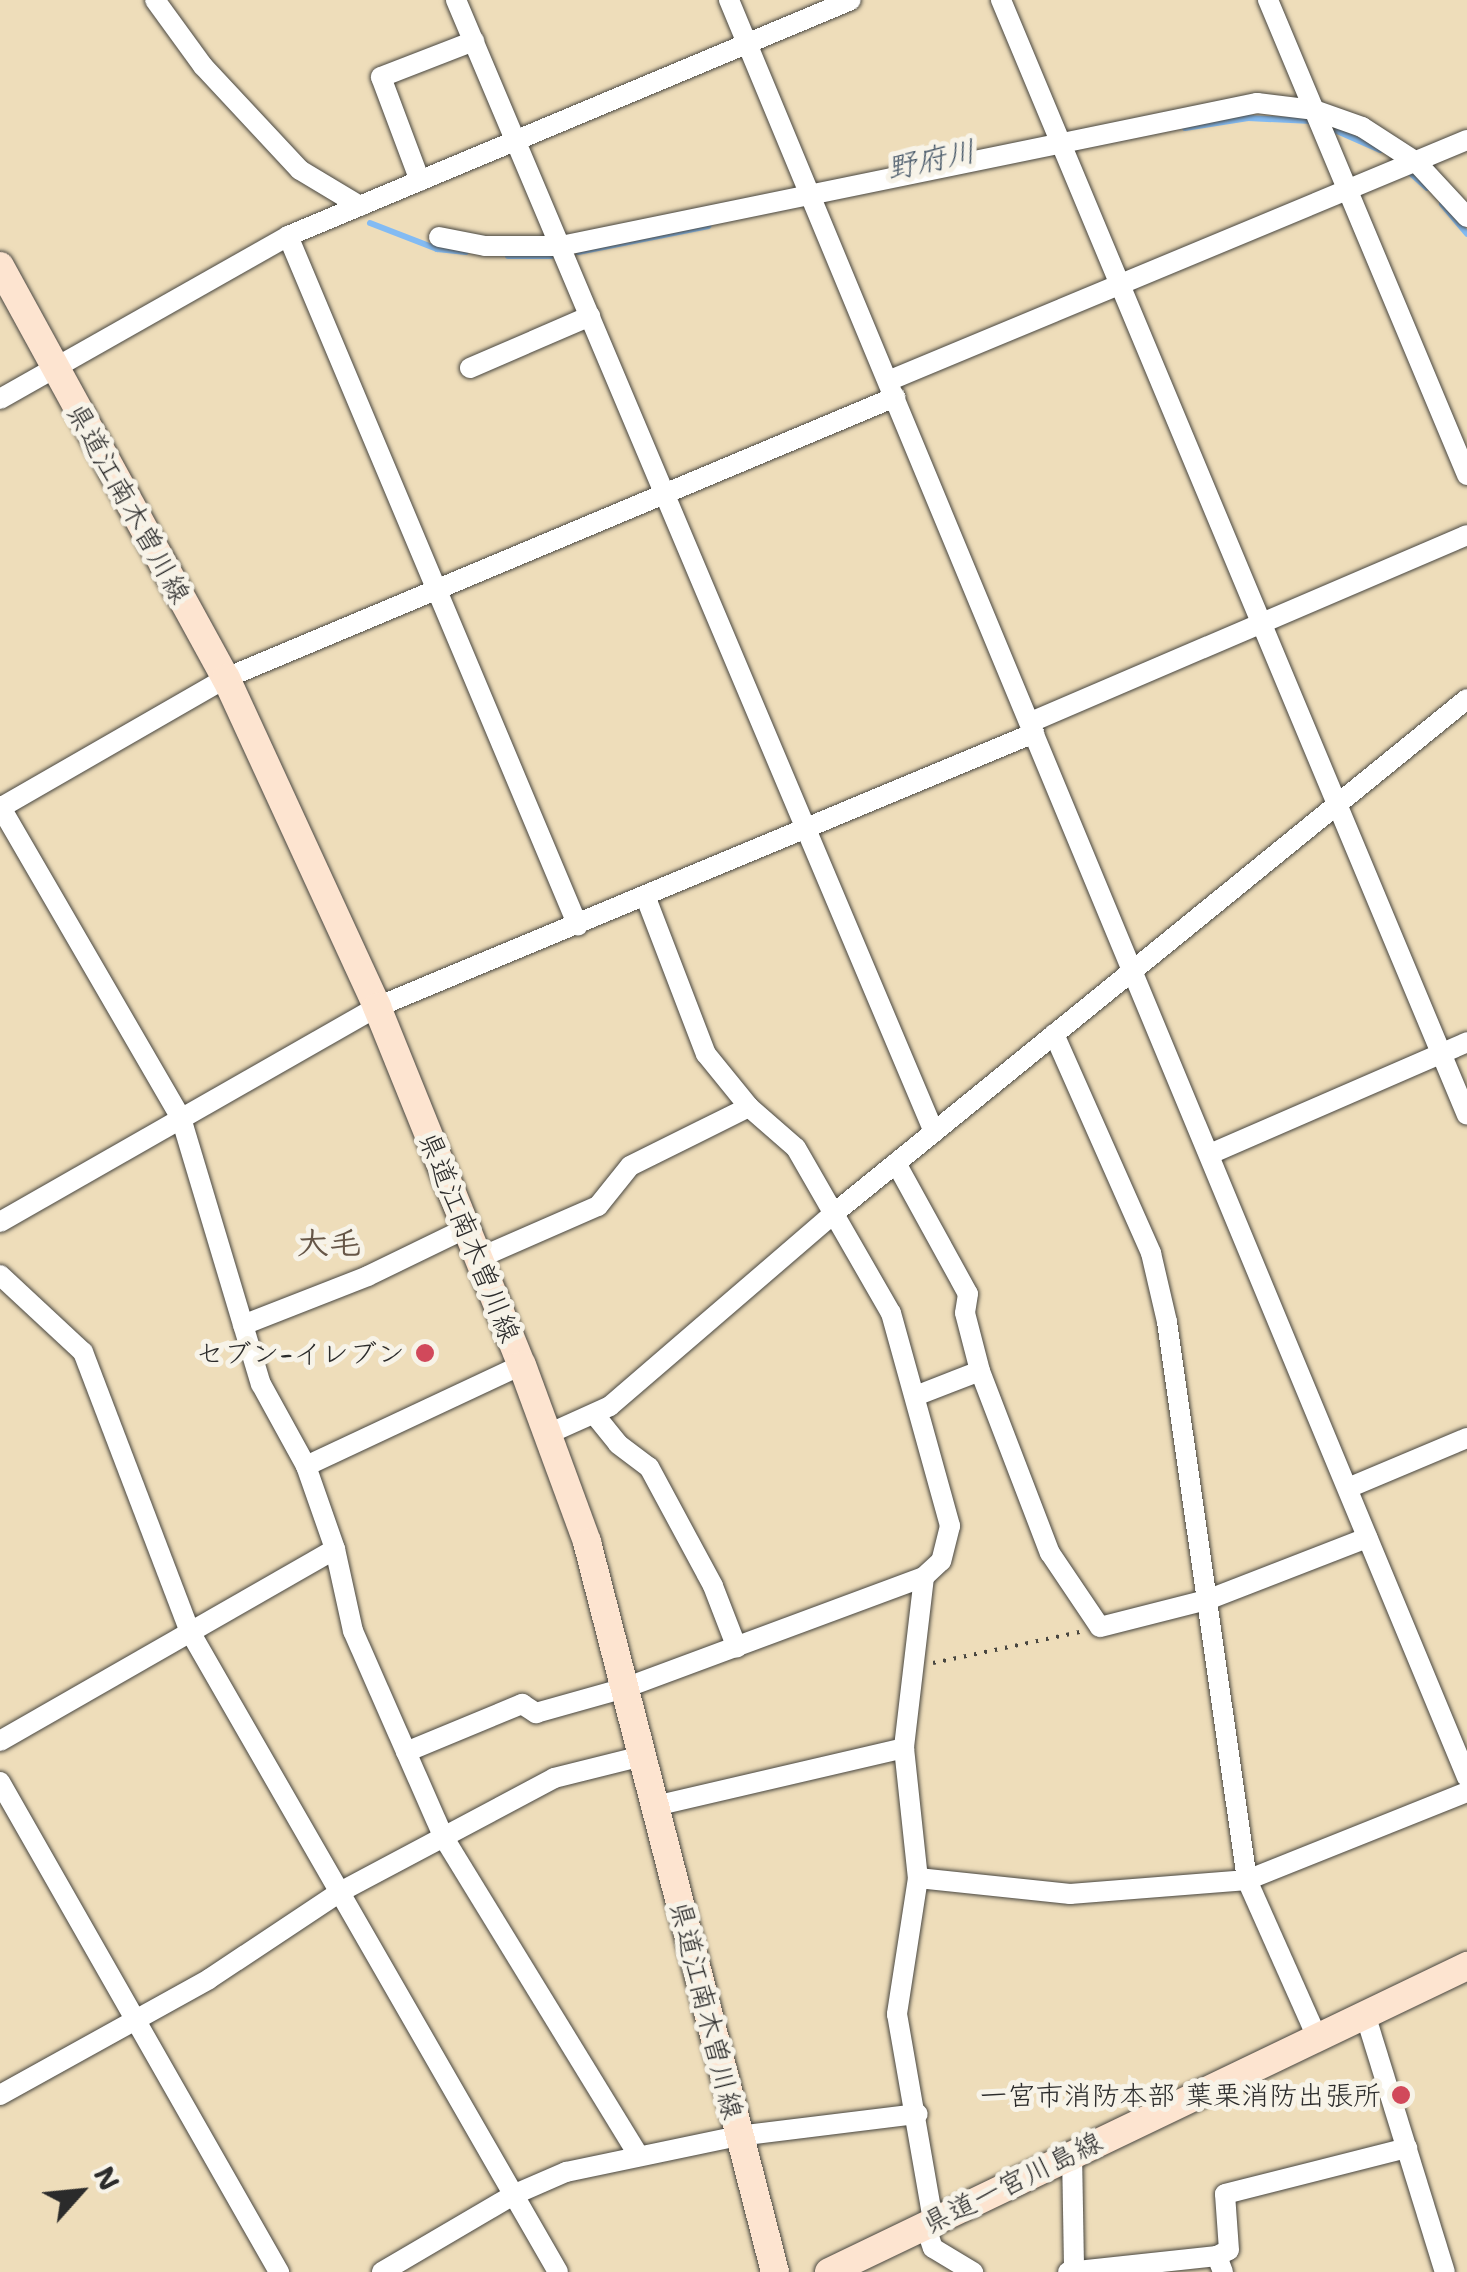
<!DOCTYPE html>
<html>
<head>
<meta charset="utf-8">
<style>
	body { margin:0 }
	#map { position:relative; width:1467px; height:2272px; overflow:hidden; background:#eeddba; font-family:"Shantell Sans","Klee One",sans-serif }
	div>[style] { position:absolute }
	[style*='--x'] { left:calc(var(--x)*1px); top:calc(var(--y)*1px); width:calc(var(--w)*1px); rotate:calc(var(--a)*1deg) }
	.stream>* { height:6px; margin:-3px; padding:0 3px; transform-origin:3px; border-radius:3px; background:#83bbf3 }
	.path>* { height:4px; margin-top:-2px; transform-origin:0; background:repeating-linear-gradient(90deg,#484640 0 2.5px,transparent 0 10.5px) }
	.roads { filter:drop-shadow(0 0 2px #484640) drop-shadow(0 0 2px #484640) }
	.minor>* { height:20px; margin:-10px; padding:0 10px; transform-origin:10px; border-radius:10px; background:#fff }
	.secondary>* { height:28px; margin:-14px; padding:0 14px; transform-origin:14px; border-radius:14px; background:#fde4d0 }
	.dots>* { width:28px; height:28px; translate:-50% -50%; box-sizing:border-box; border:5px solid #f7f3e8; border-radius:50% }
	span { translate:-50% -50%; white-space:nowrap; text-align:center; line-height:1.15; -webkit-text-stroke:10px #f7f3e8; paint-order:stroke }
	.street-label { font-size:28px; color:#2b2b2b }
	.poi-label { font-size:28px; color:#2b2b2b }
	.right { translate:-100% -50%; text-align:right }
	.water-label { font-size:30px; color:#455667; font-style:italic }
	.quarter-label { font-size:32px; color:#665647; font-weight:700 }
	.north { position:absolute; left:30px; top:2142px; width:100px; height:100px; -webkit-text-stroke:8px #f7f3e8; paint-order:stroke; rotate:63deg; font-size:28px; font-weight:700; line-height:40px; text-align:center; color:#2b2b2b }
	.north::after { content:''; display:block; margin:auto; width:35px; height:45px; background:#2b2b2b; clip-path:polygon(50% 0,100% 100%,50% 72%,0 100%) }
</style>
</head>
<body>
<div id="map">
	<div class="stream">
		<i style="--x:1328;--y:127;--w:57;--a:23.9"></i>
		<i style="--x:1185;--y:128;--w:64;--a:-9"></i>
		<i style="--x:1248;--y:118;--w:64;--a:2.7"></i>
		<i style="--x:1406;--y:169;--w:28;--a:42"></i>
		<i style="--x:1442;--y:204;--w:39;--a:50"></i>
		<i style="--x:370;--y:223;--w:72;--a:21.2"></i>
		<i style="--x:437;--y:249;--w:29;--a:6"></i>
		<i style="--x:578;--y:252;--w:133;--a:-11.3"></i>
		<i style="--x:508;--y:256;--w:43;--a:0"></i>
	</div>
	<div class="path">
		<i style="--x:933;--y:1663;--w:150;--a:-11.9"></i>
	</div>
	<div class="roads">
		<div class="minor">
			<i style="--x:155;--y:0;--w:82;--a:54"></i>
			<i style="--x:203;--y:66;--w:142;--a:47"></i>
			<i style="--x:300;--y:170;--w:70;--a:31"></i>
			<i style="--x:456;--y:0;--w:1229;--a:67.11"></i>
			<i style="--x:729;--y:0;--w:1924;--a:67.45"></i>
			<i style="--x:1001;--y:0;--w:1208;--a:67.32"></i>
			<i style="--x:1268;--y:0;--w:515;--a:67.27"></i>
			<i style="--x:420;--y:181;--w:111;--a:-110.6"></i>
			<i style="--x:381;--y:77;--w:100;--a:-21.2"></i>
			<i style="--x:288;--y:236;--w:748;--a:67.2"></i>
			<i style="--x:439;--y:237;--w:47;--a:11.1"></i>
			<i style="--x:485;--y:246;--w:76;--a:0"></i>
			<i style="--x:561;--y:246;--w:711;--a:-11.61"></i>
			<i style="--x:1257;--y:103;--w:57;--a:7"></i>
			<i style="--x:1314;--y:110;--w:51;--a:19.5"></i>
			<i style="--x:1362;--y:127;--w:64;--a:32.9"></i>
			<i style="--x:1416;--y:162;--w:75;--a:47.2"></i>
			<i style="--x:470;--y:368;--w:131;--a:-23.4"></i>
			<i style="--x:888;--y:381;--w:627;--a:-22.6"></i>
			<i style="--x:0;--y:399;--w:331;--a:-29.5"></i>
			<i style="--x:288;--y:236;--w:610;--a:-22.74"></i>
			<i style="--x:1031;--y:722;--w:474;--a:-23.2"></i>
			<i style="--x:0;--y:806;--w:361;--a:59.9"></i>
			<i style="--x:181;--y:1118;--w:278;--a:73.3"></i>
			<i style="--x:261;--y:1384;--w:94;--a:61.2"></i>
			<i style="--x:306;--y:1466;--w:88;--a:70.7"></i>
			<i style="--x:335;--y:1549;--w:84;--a:77.6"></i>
			<i style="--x:353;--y:1631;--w:226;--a:66.3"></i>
			<i style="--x:444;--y:1838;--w:372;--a:58.5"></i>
			<i style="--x:0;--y:808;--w:261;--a:-29.9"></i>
			<i style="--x:226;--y:678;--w:726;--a:-22.78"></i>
			<i style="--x:646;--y:898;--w:167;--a:69"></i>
			<i style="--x:706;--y:1054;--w:68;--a:50.9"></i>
			<i style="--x:749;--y:1107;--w:62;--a:41.1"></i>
			<i style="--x:796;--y:1148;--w:190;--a:60.1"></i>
			<i style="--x:891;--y:1313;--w:221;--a:74.5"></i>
			<i style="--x:950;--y:1526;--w:36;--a:104"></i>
			<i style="--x:941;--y:1561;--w:23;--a:137"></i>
			<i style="--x:924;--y:1577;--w:172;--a:96.7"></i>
			<i style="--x:904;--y:1748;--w:131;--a:83.9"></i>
			<i style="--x:918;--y:1878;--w:138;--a:98.8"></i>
			<i style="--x:897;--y:2014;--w:209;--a:80.1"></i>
			<i style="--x:1054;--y:1034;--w:240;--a:66.1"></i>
			<i style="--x:1151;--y:1253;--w:71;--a:76.9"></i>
			<i style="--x:1167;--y:1322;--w:564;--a:81.84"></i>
			<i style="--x:1247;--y:1880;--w:172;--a:66"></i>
			<i style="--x:1210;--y:1154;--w:280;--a:-23.5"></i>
			<i style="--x:896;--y:1163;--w:149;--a:61.2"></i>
			<i style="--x:968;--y:1294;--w:19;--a:99"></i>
			<i style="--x:965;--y:1313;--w:60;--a:75.5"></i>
			<i style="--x:980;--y:1371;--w:195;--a:69"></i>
			<i style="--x:1050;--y:1553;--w:89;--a:56"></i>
			<i style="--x:1100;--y:1627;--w:110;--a:-14.2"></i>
			<i style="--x:1207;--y:1600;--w:172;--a:-21.2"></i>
			<i style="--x:0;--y:1222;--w:434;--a:-29.7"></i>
			<i style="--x:377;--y:1007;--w:712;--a:-22.64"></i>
			<i style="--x:479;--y:1258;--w:130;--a:-23.6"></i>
			<i style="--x:598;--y:1206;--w:51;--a:-51.3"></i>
			<i style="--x:630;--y:1166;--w:133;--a:-26.4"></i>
			<i style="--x:0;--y:1275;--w:113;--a:42.9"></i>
			<i style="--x:83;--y:1352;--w:298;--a:69.1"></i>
			<i style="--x:189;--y:1630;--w:740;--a:60.11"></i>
			<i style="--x:243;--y:1325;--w:134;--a:-21.4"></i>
			<i style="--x:368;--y:1276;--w:110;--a:-25.9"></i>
			<i style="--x:918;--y:1395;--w:66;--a:-21.2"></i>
			<i style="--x:594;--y:1414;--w:38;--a:51"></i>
			<i style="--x:618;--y:1444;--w:39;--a:37"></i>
			<i style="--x:649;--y:1467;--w:135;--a:61.7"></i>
			<i style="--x:713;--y:1586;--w:66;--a:68.8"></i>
			<i style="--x:548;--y:1434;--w:68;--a:-24.3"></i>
			<i style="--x:610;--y:1406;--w:293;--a:-40.7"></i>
			<i style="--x:832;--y:1215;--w:818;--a:-39.1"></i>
			<i style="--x:306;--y:1466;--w:238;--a:-25.1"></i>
			<i style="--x:1348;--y:1488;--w:129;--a:-22.8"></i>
			<i style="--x:0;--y:1741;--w:386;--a:-29.8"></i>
			<i style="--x:406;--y:1752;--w:126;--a:-22.5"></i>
			<i style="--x:522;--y:1704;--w:17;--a:33"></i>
			<i style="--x:536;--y:1713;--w:92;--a:-15.7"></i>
			<i style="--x:625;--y:1688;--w:319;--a:-20.4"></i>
			<i style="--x:0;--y:1782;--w:564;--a:60.34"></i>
			<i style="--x:655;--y:1806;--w:256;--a:-13.1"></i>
			<i style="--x:918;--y:1878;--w:153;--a:6"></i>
			<i style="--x:1070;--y:1894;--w:178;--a:-4.5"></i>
			<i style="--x:1247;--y:1880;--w:237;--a:-21.8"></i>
			<i style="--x:1365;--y:2014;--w:270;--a:72.8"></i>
			<i style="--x:0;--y:2095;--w:239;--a:-29"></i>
			<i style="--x:209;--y:1979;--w:157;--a:-33.6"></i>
			<i style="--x:340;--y:1892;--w:242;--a:-28"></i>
			<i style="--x:554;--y:1778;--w:91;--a:-14"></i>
			<i style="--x:1072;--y:2152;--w:118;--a:89"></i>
			<i style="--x:925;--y:2224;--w:25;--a:72"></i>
			<i style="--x:933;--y:2248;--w:47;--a:31"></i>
			<i style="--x:382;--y:2272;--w:152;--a:-30.4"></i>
			<i style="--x:513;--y:2195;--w:58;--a:-23.5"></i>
			<i style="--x:566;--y:2172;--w:176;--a:-11.8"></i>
			<i style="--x:738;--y:2136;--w:181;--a:-7"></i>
			<i style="--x:1068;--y:2272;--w:150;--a:-6.1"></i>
			<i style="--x:1223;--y:2272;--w:17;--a:-111"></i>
			<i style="--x:1217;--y:2256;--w:13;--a:-27"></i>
			<i style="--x:1229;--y:2250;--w:56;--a:-94.1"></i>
			<i style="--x:1225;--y:2194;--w:188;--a:-14.2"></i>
		</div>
		<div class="secondary">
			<i style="--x:0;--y:266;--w:470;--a:61.3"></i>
			<i style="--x:226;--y:678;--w:362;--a:65.3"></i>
			<i style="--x:377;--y:1007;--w:386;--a:68"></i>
			<i style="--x:522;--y:1365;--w:189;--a:69.8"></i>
			<i style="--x:587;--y:1542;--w:754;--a:75.56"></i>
			<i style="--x:829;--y:2272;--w:708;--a:-25.62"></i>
		</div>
	</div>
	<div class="dots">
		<i style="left:425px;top:1353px;background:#d1495b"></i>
		<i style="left:1401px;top:2095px;background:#d1495b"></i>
	</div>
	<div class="street-label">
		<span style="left:129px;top:503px;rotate:61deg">県道江南木曽川線</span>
		<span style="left:470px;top:1237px;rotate:68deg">県道江南木曽川線</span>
		<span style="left:707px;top:2010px;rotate:76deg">県道江南木曽川線</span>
		<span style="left:1012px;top:2182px;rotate:-26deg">県道一宮川島線</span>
	</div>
	<div class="poi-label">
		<span class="right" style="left:405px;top:1353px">セブン-イレブン</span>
		<span class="right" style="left:1381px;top:2095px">一宮市消防本部 葉栗消防出張所</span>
	</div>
	<div class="water-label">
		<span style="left:931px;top:160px;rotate:-12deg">野府川</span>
	</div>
	<div class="quarter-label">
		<span style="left:329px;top:1243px">大毛</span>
	</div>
	<div class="north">N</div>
</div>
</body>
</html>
